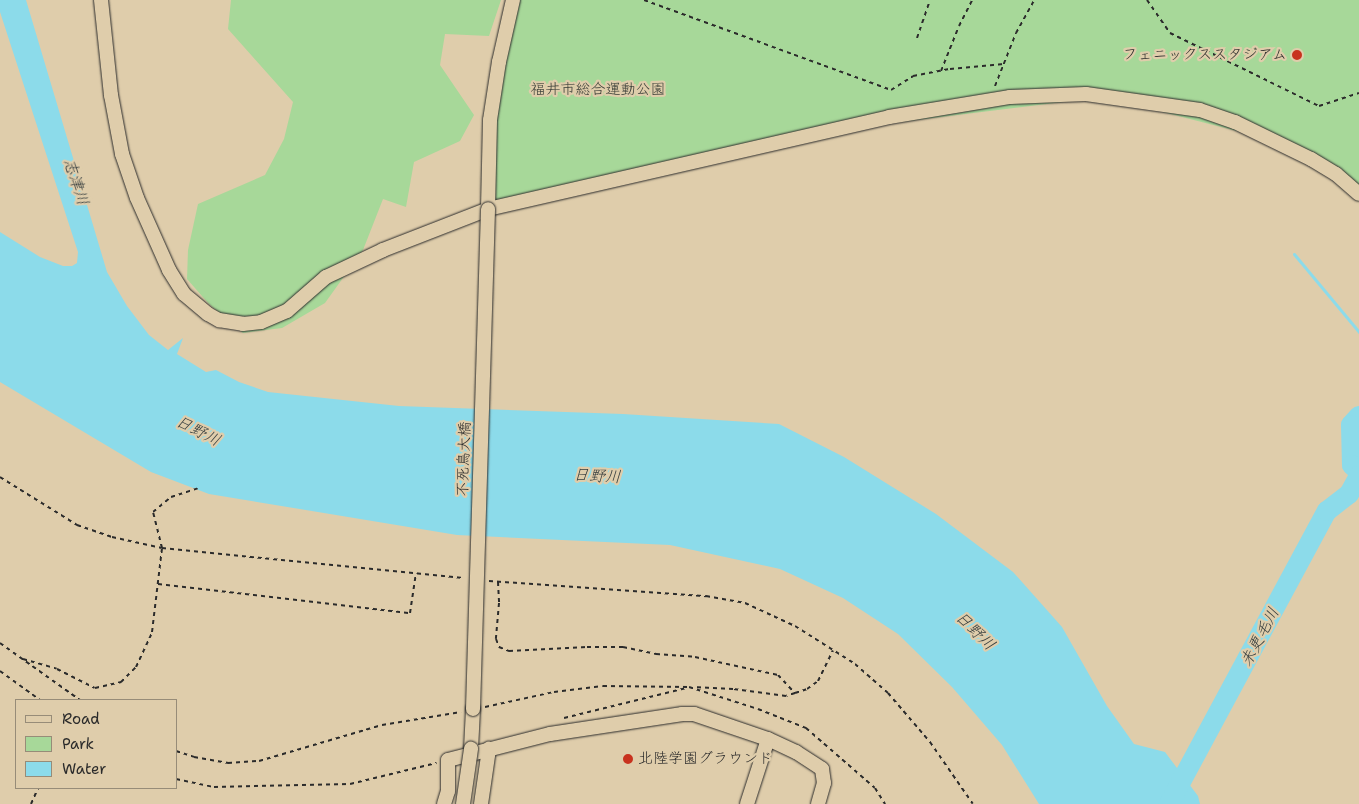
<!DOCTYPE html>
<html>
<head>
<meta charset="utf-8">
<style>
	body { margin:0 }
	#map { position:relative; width:1359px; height:804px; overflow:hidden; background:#dfcdab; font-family:"Shantell Sans","Klee One",sans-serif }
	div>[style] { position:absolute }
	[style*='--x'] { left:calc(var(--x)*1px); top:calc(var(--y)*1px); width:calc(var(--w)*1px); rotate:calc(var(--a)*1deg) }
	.green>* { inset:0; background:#a7d899 }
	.water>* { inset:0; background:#8cdbea }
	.stream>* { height:3px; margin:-1.5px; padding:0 1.5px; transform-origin:1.5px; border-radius:1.5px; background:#8cdbea }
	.river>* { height:20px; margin:-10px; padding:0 10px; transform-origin:10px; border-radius:10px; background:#8cdbea }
	.path>* { height:2px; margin-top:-1px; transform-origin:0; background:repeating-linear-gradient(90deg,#2b2b2b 0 4px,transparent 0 8px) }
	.roads { filter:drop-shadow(0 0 1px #2b2b2b) drop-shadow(0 0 1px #2b2b2b) }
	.minor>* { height:14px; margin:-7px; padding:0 7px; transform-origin:7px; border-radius:7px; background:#dfcdab }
	.bridges { filter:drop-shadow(0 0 1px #2b2b2b) drop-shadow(0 0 1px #2b2b2b) }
	.minor-bridge>* { height:14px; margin:-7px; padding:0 7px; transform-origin:7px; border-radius:7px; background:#dfcdab }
	.dots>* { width:14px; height:14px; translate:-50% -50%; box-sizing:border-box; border:2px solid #dfcdab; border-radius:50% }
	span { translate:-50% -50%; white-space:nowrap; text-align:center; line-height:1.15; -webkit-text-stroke:4.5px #dfcdab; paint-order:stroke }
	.poi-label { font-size:15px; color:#2b2b2b }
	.right { translate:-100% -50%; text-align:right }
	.left { translate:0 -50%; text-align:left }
	.park-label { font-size:15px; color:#373c36 }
	.street-label { font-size:15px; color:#2b2b2b }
	.water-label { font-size:16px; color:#353d3e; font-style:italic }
	.legend { position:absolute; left:15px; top:699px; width:162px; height:90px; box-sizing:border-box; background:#dfcdab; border:1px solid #978c78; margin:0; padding:6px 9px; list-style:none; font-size:15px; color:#2b2b2b }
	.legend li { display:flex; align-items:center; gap:10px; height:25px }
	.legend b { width:25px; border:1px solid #978c78 }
</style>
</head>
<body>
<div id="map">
	<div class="green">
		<i style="clip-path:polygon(231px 0,501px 0,489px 36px,445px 34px,440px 65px,474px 115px,460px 141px,414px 162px,406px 207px,383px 199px,363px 250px,325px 303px,282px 328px,243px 333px,209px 304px,187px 279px,188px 250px,198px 204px,265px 175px,284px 139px,293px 102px,228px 29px)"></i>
		<i style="clip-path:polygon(519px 0,1359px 0,1359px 195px,1272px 140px,1104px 97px,828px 131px,488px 209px,499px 62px)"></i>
	</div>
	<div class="water">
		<i style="clip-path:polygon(0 0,26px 0,107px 272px,127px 306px,149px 335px,168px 350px,183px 338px,177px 354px,206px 372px,216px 370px,239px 382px,268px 392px,399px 406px,623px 414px,779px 424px,844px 457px,936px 514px,1013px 572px,1062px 627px,1107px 706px,1134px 744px,1165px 752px,1198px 796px,1200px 804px,1039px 804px,1002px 745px,952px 687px,898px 634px,843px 598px,780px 569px,670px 545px,457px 535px,209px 494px,151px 472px,0 382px,0 232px,40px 257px,63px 266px,72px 266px,77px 263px,78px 252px,0 12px)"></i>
	</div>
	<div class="stream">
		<i style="--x:1294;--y:254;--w:102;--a:50.2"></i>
	</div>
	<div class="river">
		<i style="--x:1359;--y:416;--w:12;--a:132"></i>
		<i style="--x:1351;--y:425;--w:40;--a:88.6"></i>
		<i style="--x:1352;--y:465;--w:10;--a:45"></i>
		<i style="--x:1169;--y:804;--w:333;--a:-61.7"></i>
		<i style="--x:1327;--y:511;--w:28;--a:-38"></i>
		<i style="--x:1349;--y:494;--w:21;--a:-61"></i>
	</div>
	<div class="path">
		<i style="--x:644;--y:0;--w:263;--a:20"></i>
		<i style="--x:891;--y:90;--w:26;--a:-32"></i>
		<i style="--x:913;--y:76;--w:38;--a:-11"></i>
		<i style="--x:950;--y:69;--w:54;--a:-5.3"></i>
		<i style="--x:1147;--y:0;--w:40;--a:55.1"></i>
		<i style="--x:1170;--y:33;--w:166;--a:26.1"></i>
		<i style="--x:1319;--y:106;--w:42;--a:-18"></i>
		<i style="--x:917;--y:38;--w:40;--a:-71.1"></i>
		<i style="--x:941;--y:71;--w:48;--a:-68.2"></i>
		<i style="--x:959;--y:26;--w:29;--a:-63"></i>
		<i style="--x:995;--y:86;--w:57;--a:-68.4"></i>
		<i style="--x:1016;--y:33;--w:38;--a:-61"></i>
		<i style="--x:0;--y:477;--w:91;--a:31.9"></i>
		<i style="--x:77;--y:525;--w:37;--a:19"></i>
		<i style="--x:112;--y:537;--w:51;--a:12.4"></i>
		<i style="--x:162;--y:548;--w:303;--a:5.7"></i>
		<i style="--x:489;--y:581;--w:218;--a:4"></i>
		<i style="--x:706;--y:596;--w:40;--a:10"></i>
		<i style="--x:745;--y:603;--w:55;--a:24.7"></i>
		<i style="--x:795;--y:626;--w:71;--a:32.3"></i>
		<i style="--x:855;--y:664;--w:44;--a:41.3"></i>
		<i style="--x:888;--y:693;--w:65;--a:49.4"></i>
		<i style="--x:930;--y:742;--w:75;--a:55.3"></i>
		<i style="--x:498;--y:582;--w:21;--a:87"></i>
		<i style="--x:499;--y:603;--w:36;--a:95"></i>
		<i style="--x:496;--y:639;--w:9;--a:69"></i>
		<i style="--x:499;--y:647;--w:11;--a:22"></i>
		<i style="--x:509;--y:651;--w:78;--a:-2.9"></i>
		<i style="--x:587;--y:647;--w:36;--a:0"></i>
		<i style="--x:623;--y:647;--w:34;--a:12"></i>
		<i style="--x:656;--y:654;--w:39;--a:4"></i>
		<i style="--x:695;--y:657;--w:85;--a:12.2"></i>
		<i style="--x:778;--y:675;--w:25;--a:47"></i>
		<i style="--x:795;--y:693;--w:9;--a:162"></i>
		<i style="--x:786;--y:696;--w:53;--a:-172.5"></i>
		<i style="--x:733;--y:689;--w:40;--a:-177.1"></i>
		<i style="--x:158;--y:584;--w:254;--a:6.6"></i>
		<i style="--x:410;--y:613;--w:40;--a:-81.5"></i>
		<i style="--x:0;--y:643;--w:98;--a:35.5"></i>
		<i style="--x:23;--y:659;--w:35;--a:16"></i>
		<i style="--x:57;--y:669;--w:42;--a:26.6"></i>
		<i style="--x:95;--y:688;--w:27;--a:-13"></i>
		<i style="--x:121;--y:682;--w:21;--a:-45"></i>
		<i style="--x:136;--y:667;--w:38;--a:-65"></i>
		<i style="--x:152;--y:632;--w:85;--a:-83.2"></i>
		<i style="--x:162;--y:548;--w:37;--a:-104"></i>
		<i style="--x:153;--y:512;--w:23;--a:-40"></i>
		<i style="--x:171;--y:497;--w:28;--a:-18"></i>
		<i style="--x:0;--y:671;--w:49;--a:35.9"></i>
		<i style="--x:795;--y:693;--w:13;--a:-18"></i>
		<i style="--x:807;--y:689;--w:14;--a:-36"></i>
		<i style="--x:818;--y:681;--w:34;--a:-64"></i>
		<i style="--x:485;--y:707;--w:71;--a:-12.3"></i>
		<i style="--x:554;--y:692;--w:49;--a:-7"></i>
		<i style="--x:603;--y:686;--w:86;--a:0.7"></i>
		<i style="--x:689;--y:687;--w:72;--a:17.7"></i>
		<i style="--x:758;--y:709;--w:52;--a:21.6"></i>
		<i style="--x:806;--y:728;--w:91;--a:41"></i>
		<i style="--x:875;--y:788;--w:19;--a:58"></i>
		<i style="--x:564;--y:718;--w:126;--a:-13.8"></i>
		<i style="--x:176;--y:751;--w:19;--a:18"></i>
		<i style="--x:194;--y:757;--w:35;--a:10"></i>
		<i style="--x:228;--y:763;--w:31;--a:-4"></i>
		<i style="--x:259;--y:761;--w:128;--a:-16.3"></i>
		<i style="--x:382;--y:725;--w:80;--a:-9.3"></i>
		<i style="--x:176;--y:779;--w:39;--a:12"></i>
		<i style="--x:214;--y:787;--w:136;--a:-1.3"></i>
		<i style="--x:350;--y:784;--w:89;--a:-13.7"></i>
		<i style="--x:31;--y:804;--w:17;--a:-66"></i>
	</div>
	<div class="roads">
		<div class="minor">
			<i style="--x:101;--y:0;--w:96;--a:84"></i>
			<i style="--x:111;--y:95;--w:60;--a:79.4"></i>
			<i style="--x:122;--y:154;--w:46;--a:71.2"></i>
			<i style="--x:137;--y:198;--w:79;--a:66"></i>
			<i style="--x:169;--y:270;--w:28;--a:58"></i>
			<i style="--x:184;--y:294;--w:31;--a:40"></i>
			<i style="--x:208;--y:314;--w:13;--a:29"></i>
			<i style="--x:219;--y:320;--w:24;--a:9"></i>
			<i style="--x:243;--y:324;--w:18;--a:-6"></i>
			<i style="--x:261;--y:322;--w:28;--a:-23"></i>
			<i style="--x:287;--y:311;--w:52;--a:-41.1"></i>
			<i style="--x:326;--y:277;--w:63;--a:-25.3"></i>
			<i style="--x:383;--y:250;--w:113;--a:-21.3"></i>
			<i style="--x:488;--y:209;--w:411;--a:-12.9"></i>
			<i style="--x:889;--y:117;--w:123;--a:-9.4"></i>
			<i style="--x:1010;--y:97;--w:76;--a:-2.3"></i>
			<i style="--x:1086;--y:94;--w:115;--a:8"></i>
			<i style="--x:1200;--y:110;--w:37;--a:19"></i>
			<i style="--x:1235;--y:122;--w:85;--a:26"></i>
			<i style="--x:1311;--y:159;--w:29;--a:31"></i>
			<i style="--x:1336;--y:174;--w:30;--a:41"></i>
			<i style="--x:488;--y:209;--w:89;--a:-88.7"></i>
			<i style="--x:490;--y:120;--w:59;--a:-81.2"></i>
			<i style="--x:499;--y:62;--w:64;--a:-77.3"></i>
			<i style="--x:471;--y:749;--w:40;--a:-87.1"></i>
			<i style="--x:444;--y:804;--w:14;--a:-73"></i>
			<i style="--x:448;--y:791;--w:31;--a:-90"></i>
			<i style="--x:448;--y:760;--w:105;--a:-14.3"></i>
			<i style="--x:550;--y:734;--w:134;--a:-8.6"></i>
			<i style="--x:682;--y:714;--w:12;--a:0"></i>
			<i style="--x:694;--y:714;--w:78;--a:18.7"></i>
			<i style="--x:768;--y:739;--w:31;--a:25"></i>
			<i style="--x:796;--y:752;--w:31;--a:33"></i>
			<i style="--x:822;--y:769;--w:14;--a:82"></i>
			<i style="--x:824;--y:783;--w:22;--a:106"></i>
			<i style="--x:481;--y:804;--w:56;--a:-81.7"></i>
			<i style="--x:747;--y:804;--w:68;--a:-72.1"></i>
		</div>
	</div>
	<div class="bridges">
		<div class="minor-bridge">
			<i style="--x:473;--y:709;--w:500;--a:-88.28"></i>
			<i style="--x:463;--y:804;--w:56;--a:-81.7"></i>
		</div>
	</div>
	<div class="dots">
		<i style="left:1297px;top:55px;background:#c8321e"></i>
		<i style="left:628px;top:759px;background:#c8321e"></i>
	</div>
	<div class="poi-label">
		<span class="right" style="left:1287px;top:55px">フェニックススタジアム</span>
		<span class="left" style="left:638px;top:759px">北陸学園グラウンド</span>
	</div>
	<div class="park-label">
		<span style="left:598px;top:90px">福井市総合運動公園</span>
	</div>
	<div class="street-label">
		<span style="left:464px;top:459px;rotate:-88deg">不死鳥大橋</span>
	</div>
	<div class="water-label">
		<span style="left:76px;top:182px;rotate:72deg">志津川</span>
		<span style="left:198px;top:431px;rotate:27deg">日野川</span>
		<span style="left:597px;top:476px;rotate:3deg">日野川</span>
		<span style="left:975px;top:631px;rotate:44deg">日野川</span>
		<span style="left:1260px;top:637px;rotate:-62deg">未更毛川</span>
	</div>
	<ul class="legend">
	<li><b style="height:6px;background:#dfcdab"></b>Road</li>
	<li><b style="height:14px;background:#a7d899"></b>Park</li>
	<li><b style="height:14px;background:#8cdbea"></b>Water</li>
	</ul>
</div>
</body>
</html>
